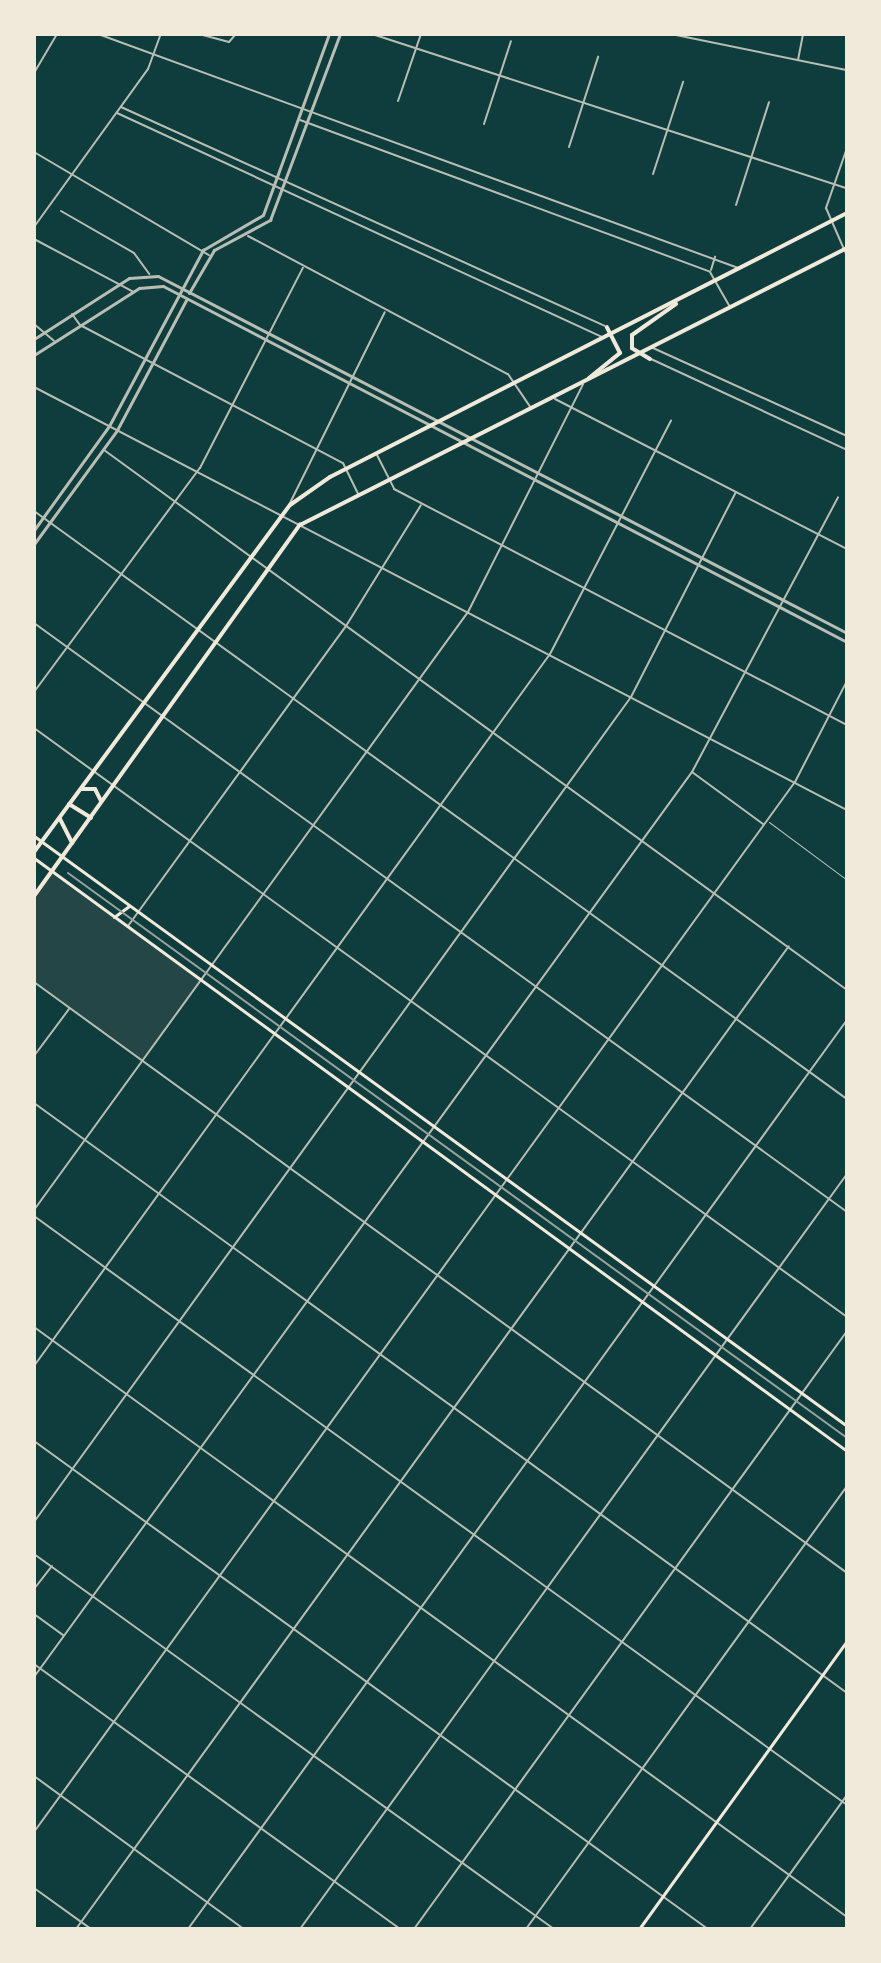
<!DOCTYPE html>
<html>
<head>
<meta charset="utf-8">
<style>
	body { margin:0 }
	#map { position:relative; width:881px; height:1963px; overflow:hidden; background:#0f3d3e; font-family:"IBM Plex Sans",sans-serif }
	div>[style] { position:absolute }
	[style*='--x'] { left:calc(var(--x)*1px); top:calc(var(--y)*1px); width:calc(var(--w)*1px); rotate:calc(var(--a)*1deg) }
	.green>* { inset:0; background:#244646 }
	.service>* { height:1px; margin:-0.5px; padding:0 0.5px; transform-origin:0.5px; border-radius:0.5px; background:#b8beb3 }
	.minor>* { height:2px; margin:-1px; padding:0 1px; transform-origin:1px; border-radius:1px; background:#b8beb3 }
	.tertiary>* { height:3px; margin:-1.5px; padding:0 1.5px; transform-origin:1.5px; border-radius:1.5px; background:#b8beb3 }
	.secondary>* { height:3px; margin:-1.5px; padding:0 1.5px; transform-origin:1.5px; border-radius:1.5px; background:#f1e9da }
	.primary>* { height:4px; margin:-2px; padding:0 2px; transform-origin:2px; border-radius:2px; background:#f1e9da }
	.tram>* { height:2px; margin:-1px; padding:0 1px; transform-origin:1px; border-radius:1px; background:#97a49c }
	span { translate:-50% -50%; white-space:nowrap; text-align:center; line-height:1.15; -webkit-text-stroke:8px #f1e9da; paint-order:stroke }
	.frame { position:absolute; inset:0; border:36px solid #f1e9da; pointer-events:none }
</style>
</head>
<body>
<div id="map">
	<div class="green">
		<i style="clip-path:polygon(52px 871px,201px 980px,142px 1062px,34px 983px,34px 896px)"></i>
	</div>
	<div class="service">
		<i style="--x:769;--y:822;--w:97;--a:36.6"></i>
	</div>
	<div class="minor">
		<i style="--x:98;--y:34;--w:681;--a:20.08"></i>
		<i style="--x:199;--y:34;--w:31;--a:15"></i>
		<i style="--x:229;--y:42;--w:11;--a:-49"></i>
		<i style="--x:372;--y:34;--w:499;--a:18"></i>
		<i style="--x:671;--y:34;--w:180;--a:11.6"></i>
		<i style="--x:798;--y:60;--w:26;--a:-79"></i>
		<i style="--x:34;--y:73;--w:45;--a:-59.5"></i>
		<i style="--x:398;--y:101;--w:71;--a:-71.1"></i>
		<i style="--x:121;--y:107;--w:531;--a:24.35"></i>
		<i style="--x:117;--y:113;--w:534;--a:24.79"></i>
		<i style="--x:300;--y:120;--w:437;--a:20.3"></i>
		<i style="--x:710;--y:272;--w:40;--a:60.3"></i>
		<i style="--x:484;--y:124;--w:87;--a:-72"></i>
		<i style="--x:569;--y:147;--w:95;--a:-72.1"></i>
		<i style="--x:847;--y:148;--w:64;--a:109.3"></i>
		<i style="--x:826;--y:208;--w:52;--a:66.4"></i>
		<i style="--x:34;--y:152;--w:203;--a:30.5"></i>
		<i style="--x:653;--y:174;--w:97;--a:-71.9"></i>
		<i style="--x:736;--y:205;--w:108;--a:-72.2"></i>
		<i style="--x:61;--y:211;--w:84;--a:29.9"></i>
		<i style="--x:134;--y:253;--w:26;--a:54"></i>
		<i style="--x:34;--y:227;--w:195;--a:-54.2"></i>
		<i style="--x:148;--y:69;--w:37;--a:-70"></i>
		<i style="--x:248;--y:236;--w:294;--a:28"></i>
		<i style="--x:508;--y:374;--w:40;--a:56"></i>
		<i style="--x:34;--y:239;--w:111;--a:28"></i>
		<i style="--x:711;--y:270;--w:14;--a:-73"></i>
		<i style="--x:72;--y:314;--w:14;--a:54"></i>
		<i style="--x:80;--y:325;--w:297;--a:27.7"></i>
		<i style="--x:343;--y:463;--w:34;--a:64"></i>
		<i style="--x:34;--y:324;--w:26;--a:40"></i>
		<i style="--x:653;--y:348;--w:213;--a:24.4"></i>
		<i style="--x:651;--y:359;--w:216;--a:24.9"></i>
		<i style="--x:34;--y:387;--w:916;--a:27.49"></i>
		<i style="--x:555;--y:399;--w:328;--a:27.2"></i>
		<i style="--x:104;--y:450;--w:919;--a:36.01"></i>
		<i style="--x:377;--y:455;--w:38;--a:63"></i>
		<i style="--x:394;--y:489;--w:511;--a:27.52"></i>
		<i style="--x:290;--y:503;--w:213;--a:-63.6"></i>
		<i style="--x:34;--y:511;--w:1003;--a:35.88"></i>
		<i style="--x:34;--y:623;--w:1004;--a:35.92"></i>
		<i style="--x:34;--y:692;--w:279;--a:-53.5"></i>
		<i style="--x:200;--y:468;--w:225;--a:-62.8"></i>
		<i style="--x:34;--y:728;--w:1004;--a:35.92"></i>
		<i style="--x:692;--y:772;--w:88;--a:36.2"></i>
		<i style="--x:128;--y:926;--w:371;--a:-54"></i>
		<i style="--x:346;--y:626;--w:142;--a:-58.2"></i>
		<i style="--x:34;--y:982;--w:1005;--a:36.01"></i>
		<i style="--x:34;--y:1056;--w:59;--a:-53.3"></i>
		<i style="--x:34;--y:1103;--w:1005;--a:35.97"></i>
		<i style="--x:34;--y:1210;--w:739;--a:-54.03"></i>
		<i style="--x:468;--y:612;--w:255;--a:-63.2"></i>
		<i style="--x:34;--y:1216;--w:1004;--a:35.92"></i>
		<i style="--x:34;--y:1327;--w:1005;--a:35.97"></i>
		<i style="--x:34;--y:1366;--w:879;--a:-54.07"></i>
		<i style="--x:550;--y:654;--w:263;--a:-62.6"></i>
		<i style="--x:34;--y:1441;--w:832;--a:35.91"></i>
		<i style="--x:34;--y:1522;--w:1018;--a:-54.11"></i>
		<i style="--x:631;--y:697;--w:230;--a:-62.9"></i>
		<i style="--x:34;--y:1554;--w:641;--a:35.8"></i>
		<i style="--x:34;--y:1589;--w:29;--a:-52"></i>
		<i style="--x:34;--y:1614;--w:36;--a:36"></i>
		<i style="--x:34;--y:1664;--w:452;--a:35.9"></i>
		<i style="--x:34;--y:1677;--w:1119;--a:-53.98"></i>
		<i style="--x:692;--y:772;--w:311;--a:-62"></i>
		<i style="--x:34;--y:1776;--w:260;--a:36.1"></i>
		<i style="--x:34;--y:1832;--w:1297;--a:-54.07"></i>
		<i style="--x:795;--y:782;--w:114;--a:-62.8"></i>
		<i style="--x:34;--y:1888;--w:70;--a:35.7"></i>
		<i style="--x:76;--y:1929;--w:1214;--a:-54.05"></i>
		<i style="--x:188;--y:1929;--w:1123;--a:-54.06"></i>
		<i style="--x:300;--y:1929;--w:932;--a:-54.08"></i>
		<i style="--x:414;--y:1929;--w:738;--a:-54.09"></i>
		<i style="--x:526;--y:1929;--w:547;--a:-54.07"></i>
		<i style="--x:750;--y:1929;--w:165;--a:-54.1"></i>
	</div>
	<div class="tertiary">
		<i style="--x:189;--y:293;--w:50;--a:-59.8"></i>
		<i style="--x:214;--y:250;--w:64;--a:-28.2"></i>
		<i style="--x:270;--y:220;--w:199;--a:-69.4"></i>
		<i style="--x:34;--y:339;--w:113;--a:-32.7"></i>
		<i style="--x:129;--y:278;--w:29;--a:-4"></i>
		<i style="--x:158;--y:276;--w:776;--a:27.39"></i>
		<i style="--x:34;--y:355;--w:125;--a:-32.5"></i>
		<i style="--x:139;--y:288;--w:24;--a:-5"></i>
		<i style="--x:163;--y:286;--w:771;--a:27.5"></i>
		<i style="--x:34;--y:530;--w:128;--a:-54.2"></i>
		<i style="--x:109;--y:426;--w:200;--a:-61.9"></i>
		<i style="--x:203;--y:250;--w:69;--a:-30.3"></i>
		<i style="--x:263;--y:215;--w:193;--a:-70"></i>
		<i style="--x:34;--y:544;--w:141;--a:-53.9"></i>
		<i style="--x:117;--y:430;--w:147;--a:-62"></i>
	</div>
	<div class="secondary">
		<i style="--x:34;--y:836;--w:1005;--a:35.97"></i>
		<i style="--x:34;--y:858;--w:1006;--a:36.11"></i>
		<i style="--x:114;--y:917;--w:19;--a:-36"></i>
		<i style="--x:639;--y:1929;--w:355;--a:-54.2"></i>
	</div>
	<div class="primary">
		<i style="--x:650;--y:359;--w:21;--a:-149"></i>
		<i style="--x:632;--y:348;--w:13;--a:-90"></i>
		<i style="--x:632;--y:335;--w:54;--a:-35.2"></i>
		<i style="--x:589;--y:378;--w:40;--a:-39"></i>
		<i style="--x:620;--y:353;--w:29;--a:-117"></i>
		<i style="--x:82;--y:789;--w:13;--a:0"></i>
		<i style="--x:95;--y:789;--w:13;--a:63"></i>
		<i style="--x:69;--y:804;--w:26;--a:32"></i>
		<i style="--x:60;--y:819;--w:27;--a:63"></i>
		<i style="--x:34;--y:852;--w:431;--a:-53.6"></i>
		<i style="--x:290;--y:505;--w:49;--a:-35"></i>
		<i style="--x:330;--y:477;--w:581;--a:-27.05"></i>
		<i style="--x:34;--y:896;--w:457;--a:-54.4"></i>
		<i style="--x:300;--y:525;--w:613;--a:-26.86"></i>
	</div>
	<div class="tram">
		<i style="--x:68;--y:873;--w:962;--a:35.95"></i>
	</div>
	<div class="frame"></div>
</div>
</body>
</html>
